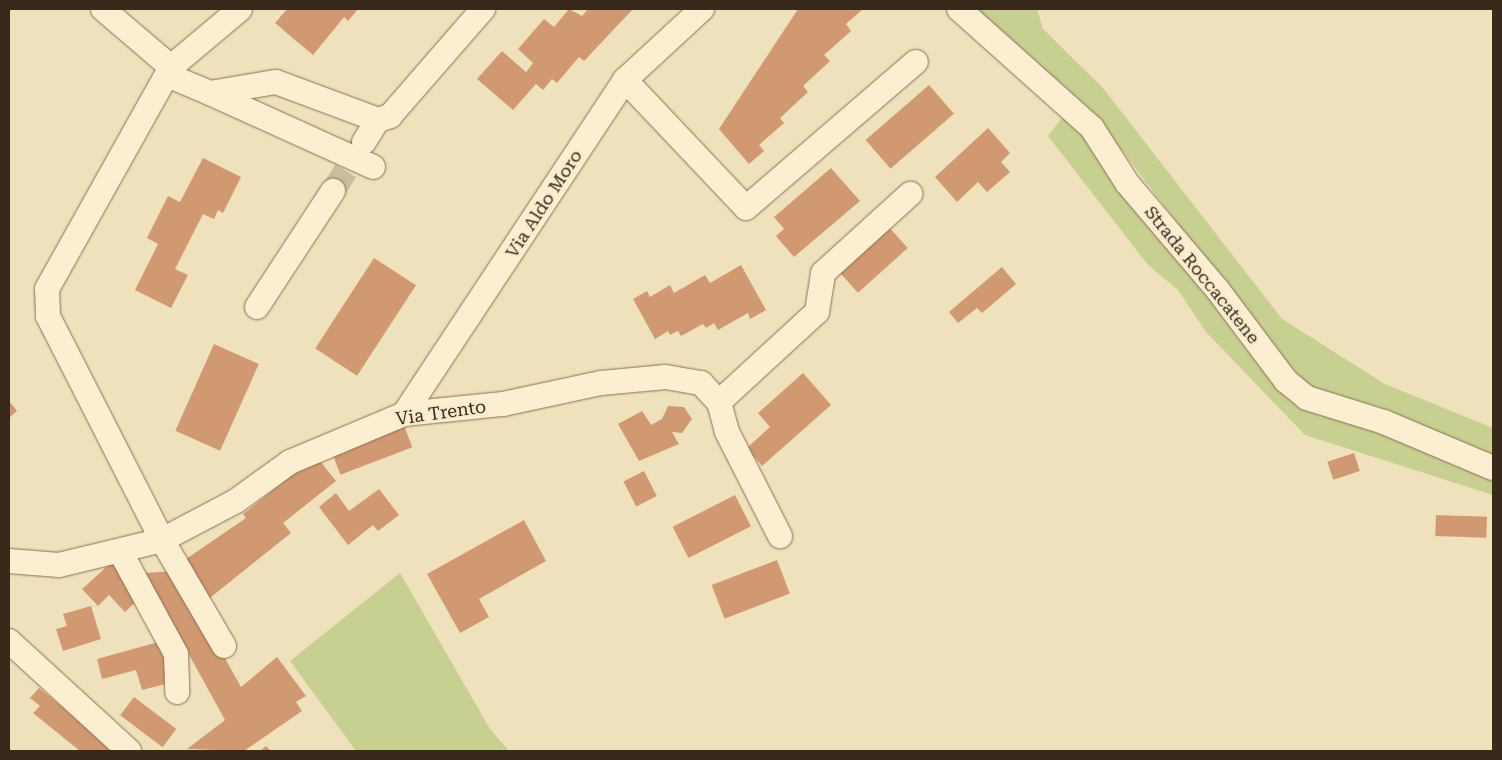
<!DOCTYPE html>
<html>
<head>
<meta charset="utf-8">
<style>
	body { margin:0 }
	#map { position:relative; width:1502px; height:760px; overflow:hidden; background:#f0e1bd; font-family:"Roboto Serif",serif }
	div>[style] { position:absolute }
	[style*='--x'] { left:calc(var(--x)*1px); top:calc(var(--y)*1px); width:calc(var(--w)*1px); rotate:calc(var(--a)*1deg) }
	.green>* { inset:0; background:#c7cf91 }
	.building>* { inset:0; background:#d19971; transform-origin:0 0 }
	.minor-tunnel>* { height:24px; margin-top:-12px; transform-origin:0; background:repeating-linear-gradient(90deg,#cbbc9d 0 24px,transparent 0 36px) }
	.roads { filter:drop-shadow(0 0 1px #897155) drop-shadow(0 0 1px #897155) }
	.minor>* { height:24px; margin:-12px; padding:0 12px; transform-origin:12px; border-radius:12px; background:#fbeed1 }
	span { translate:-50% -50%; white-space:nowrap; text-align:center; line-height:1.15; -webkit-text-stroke:4px #f7ebcd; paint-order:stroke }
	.street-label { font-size:18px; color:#38291b }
	.frame { position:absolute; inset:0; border:10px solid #38291b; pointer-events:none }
</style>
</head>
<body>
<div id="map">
	<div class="green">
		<i style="clip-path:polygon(976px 9px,1037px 9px,1043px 29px,1103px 88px,1282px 319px,1385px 384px,1493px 428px,1493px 461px,1313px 392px,1257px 328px,1101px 123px)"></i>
		<i style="clip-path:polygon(1066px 113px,1280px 384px,1493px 476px,1493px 495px,1305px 435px,1206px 332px,1178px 290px,1148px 265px,1048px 136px)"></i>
		<i style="clip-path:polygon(400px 573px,490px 729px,509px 751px,356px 751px,290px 661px)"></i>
	</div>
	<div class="building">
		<i style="clip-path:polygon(287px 9px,358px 9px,348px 21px,344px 17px,313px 55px,275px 23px)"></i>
		<i style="clip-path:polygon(569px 9px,582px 16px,588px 9px,633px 9px,584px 61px,579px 57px,557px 83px,552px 79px,543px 90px,536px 84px,513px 110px,477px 79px,502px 51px,526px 72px,533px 63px,518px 49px,544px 19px,554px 27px)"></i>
		<i style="clip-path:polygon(798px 9px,863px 9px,846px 24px,851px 31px,824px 55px,830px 61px,803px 86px,808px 92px,780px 118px,784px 123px,759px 145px,764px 151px,749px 164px,719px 129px)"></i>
		<i style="left:929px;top:85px;width:38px;height:84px;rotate:49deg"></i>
		<i style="clip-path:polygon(988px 128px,1010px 153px,1001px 162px,1010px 172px,987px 192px,978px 182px,957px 202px,935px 177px)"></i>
		<i style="clip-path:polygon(203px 158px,241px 177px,223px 213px,218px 210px,214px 219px,203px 214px,175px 269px,188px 275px,171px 308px,135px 290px,158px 244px,147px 238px,168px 196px,180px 202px)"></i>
		<i style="clip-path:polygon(831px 168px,860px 201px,794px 257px,776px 236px,784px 229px,774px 217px)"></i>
		<i style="left:887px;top:225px;width:31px;height:67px;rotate:48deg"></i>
		<i style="left:374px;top:258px;width:50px;height:108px;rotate:33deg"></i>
		<i style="clip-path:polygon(741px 265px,766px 310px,750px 319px,748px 313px,718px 330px,714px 323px,706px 328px,703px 324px,681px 336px,678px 331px,670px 335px,668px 331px,655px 339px,633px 299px,647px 291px,650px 297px,670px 285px,674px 293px,705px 275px,710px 283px)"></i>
		<i style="clip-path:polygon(1002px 267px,1016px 284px,982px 313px,977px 308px,958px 323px,949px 312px)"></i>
		<i style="left:214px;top:344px;width:49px;height:95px;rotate:24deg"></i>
		<i style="clip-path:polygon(803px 373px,831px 405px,762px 466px,747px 448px,770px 427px,758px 413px)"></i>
		<i style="clip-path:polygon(9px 401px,17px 411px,9px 418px)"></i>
		<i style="clip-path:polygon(668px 406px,684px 407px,692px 419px,682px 433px,672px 432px,679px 444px,639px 461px,618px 424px,642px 411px,651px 425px,662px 419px)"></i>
		<i style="left:403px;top:423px;width:26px;height:77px;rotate:69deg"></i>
		<i style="left:1354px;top:453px;width:19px;height:28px;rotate:72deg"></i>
		<i style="clip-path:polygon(316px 456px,336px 481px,283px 523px,291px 533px,206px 601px,186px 559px,246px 518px,243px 514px)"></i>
		<i style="left:644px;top:471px;width:28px;height:23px;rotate:63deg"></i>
		<i style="clip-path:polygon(379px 489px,399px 515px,378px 531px,373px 525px,348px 545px,319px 507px,336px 493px,349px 511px)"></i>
		<i style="left:735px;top:495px;width:35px;height:70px;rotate:63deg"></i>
		<i style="left:1436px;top:515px;width:51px;height:21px;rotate:2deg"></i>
		<i style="clip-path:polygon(524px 520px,546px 561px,479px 599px,489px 617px,460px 633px,427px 574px)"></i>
		<i style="left:777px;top:560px;width:36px;height:70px;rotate:69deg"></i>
		<i style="clip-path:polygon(112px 562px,143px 595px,125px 612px,109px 595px,98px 606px,82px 589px)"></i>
		<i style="clip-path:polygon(176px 571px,241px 687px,277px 657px,306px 696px,296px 702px,302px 711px,244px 751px,187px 749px,225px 720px,144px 573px)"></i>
		<i style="clip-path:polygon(91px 606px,101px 639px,63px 651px,56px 629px,67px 626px,63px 614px)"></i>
		<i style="clip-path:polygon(162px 641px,173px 682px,142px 690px,136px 670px,102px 679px,97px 659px)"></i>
		<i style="clip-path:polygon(39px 688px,116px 751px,80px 751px,33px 713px,40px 706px,30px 698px)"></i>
		<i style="left:134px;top:697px;width:53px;height:23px;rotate:37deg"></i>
		<i style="clip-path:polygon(266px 746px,271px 751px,260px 751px)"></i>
	</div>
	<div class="minor-tunnel">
		<i style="--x:333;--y:191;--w:58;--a:-57.7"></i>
	</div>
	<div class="roads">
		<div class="minor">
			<i style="--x:103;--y:9;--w:89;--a:40.5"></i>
			<i style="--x:959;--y:9;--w:178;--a:41.8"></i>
			<i style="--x:1092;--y:128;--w:65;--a:57.5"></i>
			<i style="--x:1127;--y:183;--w:139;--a:49.7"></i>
			<i style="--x:1217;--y:289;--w:115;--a:53.1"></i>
			<i style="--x:1286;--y:381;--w:27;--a:39"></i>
			<i style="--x:1307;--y:398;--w:81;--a:17.3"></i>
			<i style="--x:1384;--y:422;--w:118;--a:22.9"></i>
			<i style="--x:167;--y:75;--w:47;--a:22.7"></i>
			<i style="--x:210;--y:93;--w:67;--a:-9.5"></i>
			<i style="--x:276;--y:82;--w:109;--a:20.4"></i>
			<i style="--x:378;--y:120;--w:13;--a:-18"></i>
			<i style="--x:390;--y:116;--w:142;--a:-49"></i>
			<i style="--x:625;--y:80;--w:176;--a:46.6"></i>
			<i style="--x:746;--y:208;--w:224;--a:-40.7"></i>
			<i style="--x:210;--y:93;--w:179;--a:24.4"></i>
			<i style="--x:364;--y:142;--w:26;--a:-58"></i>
			<i style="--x:257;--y:307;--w:139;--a:-56.8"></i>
			<i style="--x:719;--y:402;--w:133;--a:-42.6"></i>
			<i style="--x:817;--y:312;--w:39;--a:-81"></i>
			<i style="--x:823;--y:273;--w:118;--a:-42.2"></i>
			<i style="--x:404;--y:414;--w:400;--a:-56.5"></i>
			<i style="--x:625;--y:80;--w:105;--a:-42.7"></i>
			<i style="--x:121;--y:553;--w:115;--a:61.4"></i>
			<i style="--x:176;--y:654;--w:38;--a:88"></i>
			<i style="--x:9;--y:561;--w:50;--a:4.6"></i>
			<i style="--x:59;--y:565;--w:106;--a:-13.6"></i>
			<i style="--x:162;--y:540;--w:84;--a:-27.8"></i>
			<i style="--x:236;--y:501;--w:67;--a:-35.8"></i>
			<i style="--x:290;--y:462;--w:124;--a:-22.8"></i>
			<i style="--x:404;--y:414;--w:100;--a:-5.8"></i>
			<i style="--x:503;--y:404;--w:100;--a:-12.1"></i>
			<i style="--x:601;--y:383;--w:65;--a:-5.3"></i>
			<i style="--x:666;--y:377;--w:36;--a:10"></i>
			<i style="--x:701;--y:383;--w:26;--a:47"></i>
			<i style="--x:719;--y:402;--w:31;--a:75"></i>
			<i style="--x:727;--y:432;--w:117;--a:63"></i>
			<i style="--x:9;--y:641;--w:163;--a:42.5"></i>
			<i style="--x:224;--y:646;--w:123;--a:-120.3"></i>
			<i style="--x:162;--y:540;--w:251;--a:-117"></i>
			<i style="--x:48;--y:316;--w:27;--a:-92"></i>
			<i style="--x:47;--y:289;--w:254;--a:-60.8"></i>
			<i style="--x:171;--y:67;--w:90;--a:-40"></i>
		</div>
	</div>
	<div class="street-label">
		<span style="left:544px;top:204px;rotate:-57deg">Via Aldo Moro</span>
		<span style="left:1202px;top:275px;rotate:51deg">Strada Roccacatene</span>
		<span style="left:441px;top:413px;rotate:-8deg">Via Trento</span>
	</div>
	<div class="frame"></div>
</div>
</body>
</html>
